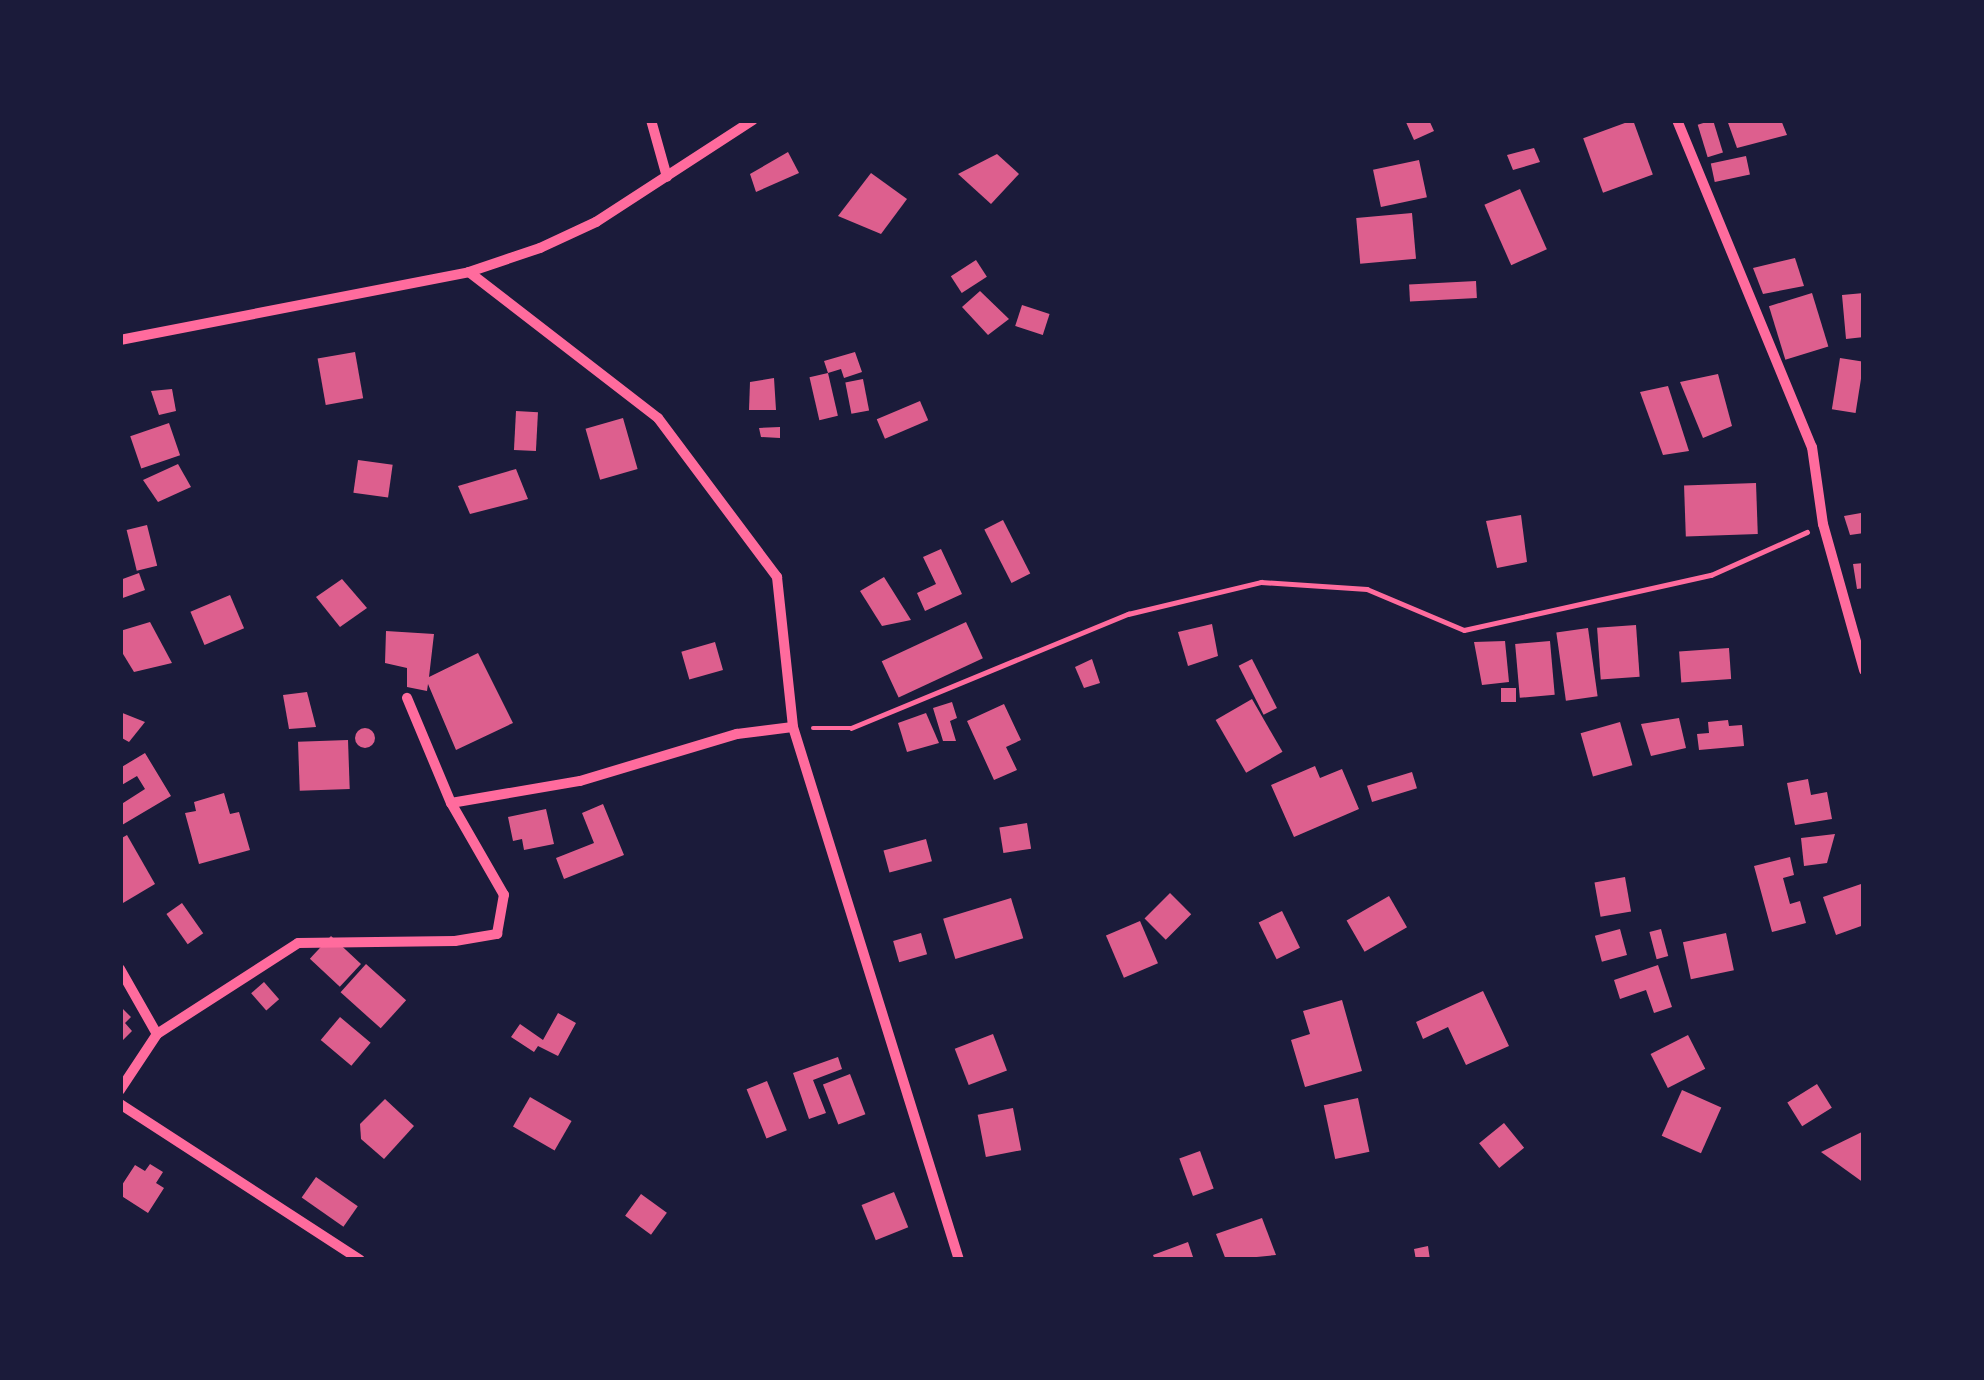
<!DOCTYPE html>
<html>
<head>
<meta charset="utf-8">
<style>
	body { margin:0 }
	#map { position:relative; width:1984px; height:1380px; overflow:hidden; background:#1b1b3a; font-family:"Roboto Serif",serif }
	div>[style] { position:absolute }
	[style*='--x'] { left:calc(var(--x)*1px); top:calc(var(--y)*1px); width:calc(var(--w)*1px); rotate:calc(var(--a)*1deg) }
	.building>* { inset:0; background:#dd5f8e; transform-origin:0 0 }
	.round { border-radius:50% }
	.path>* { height:4.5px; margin:-2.25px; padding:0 2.25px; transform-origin:2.25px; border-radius:2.25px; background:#ff6b9d }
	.minor>* { height:10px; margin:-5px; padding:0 5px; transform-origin:5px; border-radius:5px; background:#ff6b9d }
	span { translate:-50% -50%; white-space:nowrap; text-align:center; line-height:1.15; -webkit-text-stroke:9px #1b1b3a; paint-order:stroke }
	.frame { position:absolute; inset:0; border:123px solid #1b1b3a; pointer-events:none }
</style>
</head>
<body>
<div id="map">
	<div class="building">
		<i style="clip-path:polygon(1405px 120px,1429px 120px,1434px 131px,1414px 140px)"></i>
		<i style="left:1633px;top:120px;width:58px;height:53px;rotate:70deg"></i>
		<i style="left:1713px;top:120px;width:34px;height:16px;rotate:73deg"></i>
		<i style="clip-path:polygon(1727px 120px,1781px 120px,1787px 135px,1737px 148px)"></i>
		<i style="clip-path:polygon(1534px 148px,1540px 162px,1513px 170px,1507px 155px)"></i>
		<i style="clip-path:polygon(788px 152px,799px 173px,756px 192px,750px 174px)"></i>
		<i style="clip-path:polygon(997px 154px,1019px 174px,991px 204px,958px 174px)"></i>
		<i style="left:1746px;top:156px;width:19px;height:36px;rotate:78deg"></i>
		<i style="left:1419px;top:160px;width:38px;height:47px;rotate:78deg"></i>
		<i style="clip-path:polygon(871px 173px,907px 199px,881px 234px,838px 216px)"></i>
		<i style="left:1520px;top:189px;width:66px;height:39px;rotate:66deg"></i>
		<i style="left:1412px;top:213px;width:46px;height:56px;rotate:85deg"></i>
		<i style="clip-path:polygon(1795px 258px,1804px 286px,1763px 294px,1753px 268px)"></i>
		<i style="left:976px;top:260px;width:20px;height:30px;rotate:57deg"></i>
		<i style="left:1476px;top:281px;width:17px;height:67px;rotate:87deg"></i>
		<i style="clip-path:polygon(980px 291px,1009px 319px,988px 335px,962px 307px)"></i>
		<i style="left:1812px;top:293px;width:56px;height:45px;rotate:73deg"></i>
		<i style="clip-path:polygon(1864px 293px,1864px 337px,1846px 339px,1842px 295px)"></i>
		<i style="left:1022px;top:305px;width:29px;height:22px;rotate:18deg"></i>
		<i style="left:355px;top:352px;width:47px;height:38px;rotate:80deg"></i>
		<i style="clip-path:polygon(855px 352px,862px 372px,844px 378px,841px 369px,828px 373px,824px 361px)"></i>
		<i style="left:1840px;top:358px;width:24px;height:52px;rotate:9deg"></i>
		<i style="left:828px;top:373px;width:44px;height:19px;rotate:77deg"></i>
		<i style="clip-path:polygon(1718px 374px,1732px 426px,1703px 438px,1680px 382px)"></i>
		<i style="clip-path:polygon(774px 378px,776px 410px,749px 410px,750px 382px)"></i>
		<i style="left:863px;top:379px;width:32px;height:18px;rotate:79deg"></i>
		<i style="clip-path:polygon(1668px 386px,1689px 451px,1663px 455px,1640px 392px)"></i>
		<i style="clip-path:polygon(172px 389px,176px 411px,159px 415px,151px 391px)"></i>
		<i style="left:920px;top:401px;width:21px;height:47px;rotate:67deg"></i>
		<i style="left:516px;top:411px;width:22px;height:39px;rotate:3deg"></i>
		<i style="left:623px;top:418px;width:53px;height:39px;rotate:74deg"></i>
		<i style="left:169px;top:423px;width:34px;height:41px;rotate:71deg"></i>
		<i style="clip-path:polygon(780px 427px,780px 438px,761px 437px,759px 428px)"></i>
		<i style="left:358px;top:460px;width:35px;height:33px;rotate:8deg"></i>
		<i style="clip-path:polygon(178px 464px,191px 487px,158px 502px,143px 480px)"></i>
		<i style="clip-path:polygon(516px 469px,528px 499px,470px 514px,458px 486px)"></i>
		<i style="left:1756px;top:483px;width:51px;height:72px;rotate:88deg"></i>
		<i style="clip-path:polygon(1861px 513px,1864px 533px,1850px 535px,1844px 516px)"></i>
		<i style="clip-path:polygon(1521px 515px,1527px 562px,1497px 568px,1486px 521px)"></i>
		<i style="left:1003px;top:520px;width:60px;height:21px;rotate:63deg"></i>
		<i style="left:147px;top:525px;width:42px;height:21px;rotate:76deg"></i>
		<i style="clip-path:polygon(941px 549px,962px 594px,925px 611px,917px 593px,936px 584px,923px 557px)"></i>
		<i style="clip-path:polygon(1864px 563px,1864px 588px,1857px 589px,1853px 564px)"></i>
		<i style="clip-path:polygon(139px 573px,145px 590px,120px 599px,120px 580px)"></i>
		<i style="clip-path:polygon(884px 577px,911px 620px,882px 626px,860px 591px)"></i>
		<i style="clip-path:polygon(342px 579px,367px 608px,340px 627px,316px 597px)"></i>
		<i style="left:230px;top:595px;width:36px;height:43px;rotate:67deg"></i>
		<i style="clip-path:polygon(150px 622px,172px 663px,134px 672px,120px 649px,120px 631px)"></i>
		<i style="left:966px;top:622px;width:40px;height:93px;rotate:65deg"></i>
		<i style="clip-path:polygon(1212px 624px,1218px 656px,1188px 666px,1178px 632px)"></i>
		<i style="left:1636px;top:625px;width:52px;height:39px;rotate:86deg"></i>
		<i style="left:1588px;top:628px;width:69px;height:32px;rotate:82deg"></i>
		<i style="clip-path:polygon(386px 631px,434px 634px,429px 677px,478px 653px,513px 723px,456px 750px,428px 684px,427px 691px,407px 687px,407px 668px,385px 663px)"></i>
		<i style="clip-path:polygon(1505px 641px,1509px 682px,1482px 685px,1474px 642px)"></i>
		<i style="left:1550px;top:641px;width:54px;height:35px;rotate:85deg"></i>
		<i style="left:715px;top:642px;width:29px;height:35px;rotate:74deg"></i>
		<i style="left:1729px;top:648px;width:31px;height:50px;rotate:86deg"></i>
		<i style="clip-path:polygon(1092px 659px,1100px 683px,1084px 688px,1075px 667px)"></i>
		<i style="left:1252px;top:659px;width:55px;height:15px;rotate:63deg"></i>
		<i style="left:1501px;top:688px;width:15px;height:14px"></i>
		<i style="clip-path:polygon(307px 692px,316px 727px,289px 729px,283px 695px)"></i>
		<i style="left:1252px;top:699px;width:61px;height:42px;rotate:60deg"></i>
		<i style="clip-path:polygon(952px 702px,957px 718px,950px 721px,956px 741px,943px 741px,933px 708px)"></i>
		<i style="clip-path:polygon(1004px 704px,1021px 740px,1006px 747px,1017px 770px,994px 780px,967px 721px)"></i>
		<i style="clip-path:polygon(120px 712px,145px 722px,129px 742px,120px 737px)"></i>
		<i style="clip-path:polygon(926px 713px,939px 743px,907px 752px,898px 723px)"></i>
		<i style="clip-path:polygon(1679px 718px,1686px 748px,1651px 756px,1641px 724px)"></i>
		<i style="clip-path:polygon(1728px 720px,1729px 726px,1742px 725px,1744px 746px,1699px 750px,1697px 734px,1709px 733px,1708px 722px)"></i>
		<i style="left:1620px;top:722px;width:45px;height:41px;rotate:74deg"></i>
		<i class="round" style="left:355px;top:728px;width:20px;height:20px"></i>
		<i style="left:348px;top:740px;width:49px;height:50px;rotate:88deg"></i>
		<i style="clip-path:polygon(145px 753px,171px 796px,122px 825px,120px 805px,145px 789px,137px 776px,120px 786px,120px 768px)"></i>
		<i style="clip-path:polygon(1315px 766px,1320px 778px,1342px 769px,1359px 809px,1294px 837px,1271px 785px)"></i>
		<i style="left:1412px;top:772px;width:17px;height:47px;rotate:73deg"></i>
		<i style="clip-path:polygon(1808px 779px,1811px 795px,1827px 792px,1832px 819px,1795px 825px,1787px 783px)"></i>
		<i style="clip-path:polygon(224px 793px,230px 814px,239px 812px,250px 850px,199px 864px,185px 813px,196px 811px,194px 802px)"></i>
		<i style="clip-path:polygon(603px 804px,624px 855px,564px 879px,556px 858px,594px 843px,582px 813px)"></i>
		<i style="clip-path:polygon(546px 809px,554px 844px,524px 850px,522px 839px,513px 841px,508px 817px)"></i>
		<i style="left:1027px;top:823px;width:26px;height:28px;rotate:81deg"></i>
		<i style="clip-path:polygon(1835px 834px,1827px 863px,1804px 866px,1801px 838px)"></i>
		<i style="clip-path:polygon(127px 835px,155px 884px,123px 903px,120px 839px)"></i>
		<i style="left:926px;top:839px;width:23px;height:44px;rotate:75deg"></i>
		<i style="clip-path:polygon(1790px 857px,1794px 875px,1783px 878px,1790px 904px,1800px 901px,1806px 923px,1772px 932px,1754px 866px)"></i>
		<i style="left:1625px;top:877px;width:35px;height:31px;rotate:80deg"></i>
		<i style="clip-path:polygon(1864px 883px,1864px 925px,1836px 935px,1823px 897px)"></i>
		<i style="left:1170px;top:893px;width:30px;height:36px;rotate:45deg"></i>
		<i style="left:1389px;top:896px;width:36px;height:49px;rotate:60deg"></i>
		<i style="left:1011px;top:898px;width:42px;height:71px;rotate:73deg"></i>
		<i style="left:182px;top:903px;width:37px;height:19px;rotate:55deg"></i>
		<i style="left:1282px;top:911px;width:41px;height:26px;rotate:64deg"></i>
		<i style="left:1140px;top:921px;width:46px;height:37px;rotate:67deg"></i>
		<i style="left:1620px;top:929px;width:27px;height:26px;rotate:75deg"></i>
		<i style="left:1661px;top:929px;width:28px;height:12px;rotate:75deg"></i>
		<i style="left:921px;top:933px;width:22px;height:29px;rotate:74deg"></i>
		<i style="left:1726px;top:933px;width:38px;height:44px;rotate:78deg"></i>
		<i style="left:331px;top:936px;width:41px;height:31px;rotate:43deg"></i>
		<i style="left:366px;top:964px;width:54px;height:38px;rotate:42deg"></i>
		<i style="clip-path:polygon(1658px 965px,1672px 1007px,1654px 1013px,1646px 990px,1620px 999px,1614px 980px)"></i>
		<i style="left:264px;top:982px;width:23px;height:17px;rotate:49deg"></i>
		<i style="clip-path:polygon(1483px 991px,1509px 1046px,1466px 1065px,1448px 1027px,1423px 1039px,1416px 1022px)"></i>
		<i style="clip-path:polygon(1342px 1000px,1362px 1071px,1305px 1087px,1291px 1040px,1310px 1034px,1303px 1011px)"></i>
		<i style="clip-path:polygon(120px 1006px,131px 1017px,125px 1023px,132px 1031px,120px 1043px)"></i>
		<i style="clip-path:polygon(558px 1013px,576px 1023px,558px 1056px,538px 1046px,534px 1052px,511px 1037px,520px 1024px,543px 1040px)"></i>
		<i style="left:340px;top:1017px;width:40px;height:30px;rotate:40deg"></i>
		<i style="left:993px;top:1034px;width:39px;height:41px;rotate:69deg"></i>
		<i style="left:1688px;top:1035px;width:38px;height:42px;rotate:63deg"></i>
		<i style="clip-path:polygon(838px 1057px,842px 1069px,813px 1080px,826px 1113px,809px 1119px,793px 1073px)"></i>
		<i style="left:850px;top:1074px;width:43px;height:29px;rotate:69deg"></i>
		<i style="left:767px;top:1081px;width:53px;height:22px;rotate:68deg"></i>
		<i style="left:1817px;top:1084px;width:28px;height:35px;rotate:58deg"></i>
		<i style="left:1682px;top:1090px;width:43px;height:50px;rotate:24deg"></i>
		<i style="left:530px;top:1097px;width:48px;height:34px;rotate:30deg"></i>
		<i style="left:1358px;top:1098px;width:55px;height:35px;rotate:78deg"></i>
		<i style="clip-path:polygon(385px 1099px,414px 1126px,384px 1159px,361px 1139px,360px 1124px)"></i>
		<i style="left:1013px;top:1108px;width:43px;height:36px;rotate:79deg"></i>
		<i style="left:1504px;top:1123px;width:32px;height:32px;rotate:51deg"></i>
		<i style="clip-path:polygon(1864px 1131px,1864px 1183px,1821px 1152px)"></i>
		<i style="left:1200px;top:1151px;width:40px;height:22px;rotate:70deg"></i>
		<i style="clip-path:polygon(150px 1164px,163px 1172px,156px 1183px,164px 1188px,148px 1213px,120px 1195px,120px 1188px,135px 1165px,145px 1171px)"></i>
		<i style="left:316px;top:1177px;width:51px;height:25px;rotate:35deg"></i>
		<i style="left:894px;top:1192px;width:38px;height:35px;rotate:68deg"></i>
		<i style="left:641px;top:1194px;width:32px;height:27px;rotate:36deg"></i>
		<i style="clip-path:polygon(1262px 1218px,1276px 1255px,1226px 1260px,1216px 1234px)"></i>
		<i style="clip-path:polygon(1188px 1242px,1194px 1260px,1155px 1260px,1153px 1255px)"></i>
		<i style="clip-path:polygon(1428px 1246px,1430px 1260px,1416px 1260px,1414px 1249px)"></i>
	</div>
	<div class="path">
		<i style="--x:813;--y:728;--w:38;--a:0"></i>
		<i style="--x:851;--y:728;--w:300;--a:-22.4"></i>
		<i style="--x:1128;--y:614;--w:137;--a:-13.5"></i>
		<i style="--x:1261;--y:582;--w:106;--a:3.8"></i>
		<i style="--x:1367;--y:589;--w:105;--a:22.9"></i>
		<i style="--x:1464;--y:630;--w:253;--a:-12.6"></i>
		<i style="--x:1711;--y:575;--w:105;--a:-24.1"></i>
	</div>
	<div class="minor">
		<i style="--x:651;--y:120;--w:59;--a:74.3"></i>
		<i style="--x:1677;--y:120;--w:354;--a:67.6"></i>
		<i style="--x:1812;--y:447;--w:78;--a:81.9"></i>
		<i style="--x:1823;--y:524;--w:152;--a:74.3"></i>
		<i style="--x:469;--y:272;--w:239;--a:37.7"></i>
		<i style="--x:658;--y:418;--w:199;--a:53.2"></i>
		<i style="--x:777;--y:577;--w:151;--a:83.9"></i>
		<i style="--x:793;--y:727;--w:558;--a:72.7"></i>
		<i style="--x:120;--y:340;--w:356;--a:-11"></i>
		<i style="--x:469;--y:272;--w:75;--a:-18.7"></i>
		<i style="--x:540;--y:248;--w:62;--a:-24.9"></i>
		<i style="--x:596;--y:222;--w:187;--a:-33"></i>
		<i style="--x:451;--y:803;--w:131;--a:-9.7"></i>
		<i style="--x:580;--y:781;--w:164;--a:-16.7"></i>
		<i style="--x:737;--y:734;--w:56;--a:-7.1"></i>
		<i style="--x:120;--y:969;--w:75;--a:60.4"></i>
		<i style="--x:120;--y:1090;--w:67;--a:-56.5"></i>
		<i style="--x:157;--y:1034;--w:168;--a:-32.8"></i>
		<i style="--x:298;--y:943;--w:157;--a:-0.7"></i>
		<i style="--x:455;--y:941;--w:43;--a:-9.5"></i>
		<i style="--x:497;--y:934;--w:40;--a:-80"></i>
		<i style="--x:504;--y:895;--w:106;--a:-119.9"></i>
		<i style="--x:451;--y:803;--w:114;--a:-112.7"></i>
		<i style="--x:120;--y:1104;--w:286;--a:33"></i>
	</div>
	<div class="frame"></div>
</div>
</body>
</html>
